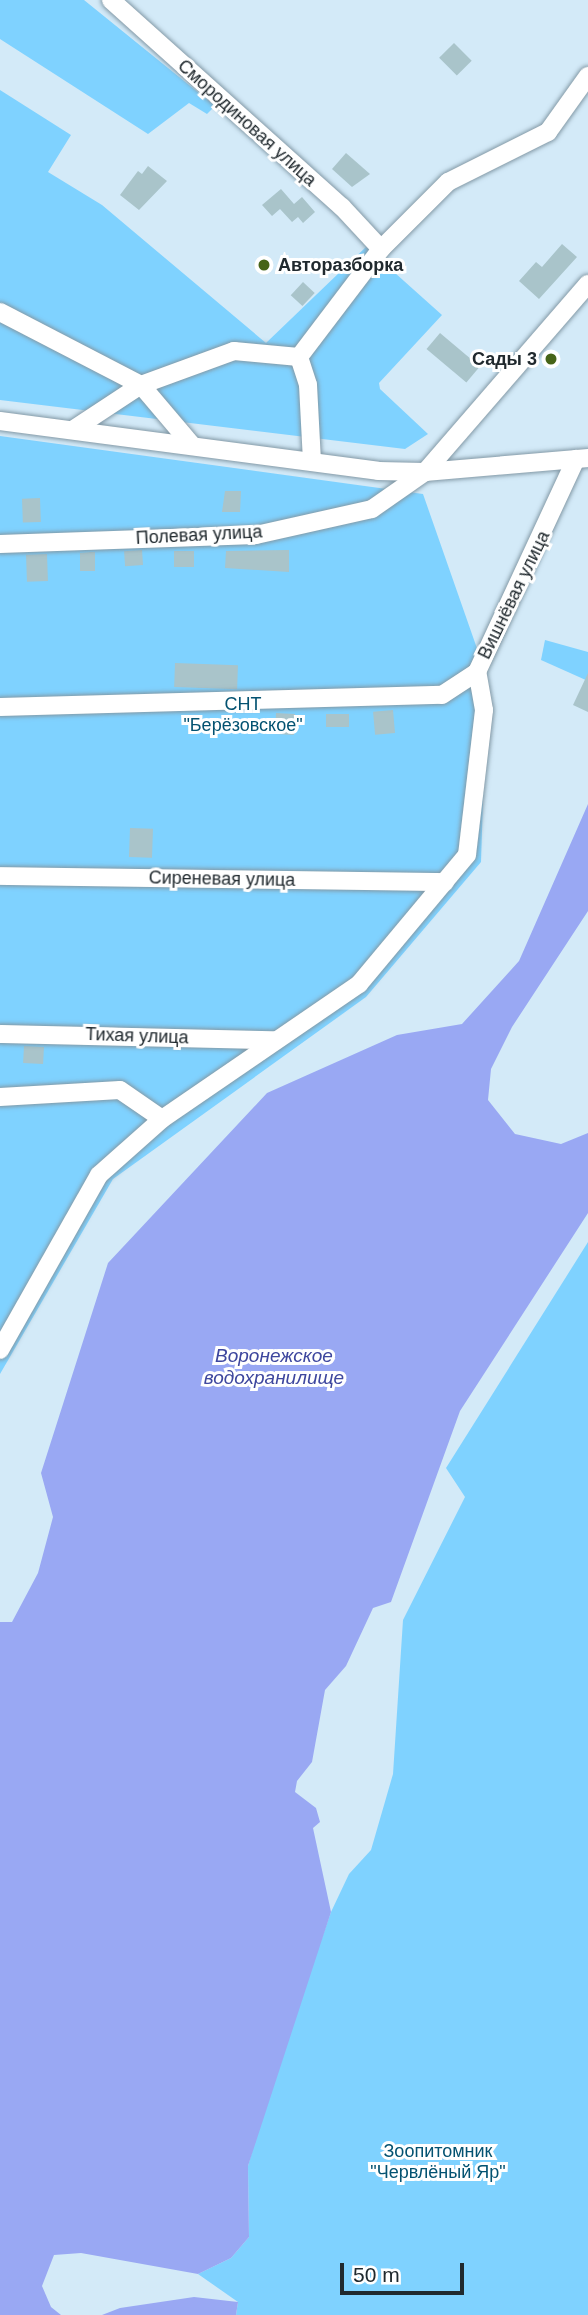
<!DOCTYPE html>
<html>
<head>
<meta charset="utf-8">
<style>
	body { margin:0 }
	#map { position:relative; width:588px; height:2315px; overflow:hidden; background:#d3eaf8; font-family:Helvetica,sans-serif }
	div>[style] { position:absolute }
	[style*='--x'] { left:calc(var(--x)*1px); top:calc(var(--y)*1px); width:calc(var(--w)*1px); rotate:calc(var(--a)*1deg) }
	.green>* { inset:0; background:#7fd2ff }
	.water>* { inset:0; background:#99a8f3 }
	.building>* { inset:0; background:#a9c4ca; transform-origin:0 0 }
	.roads { filter:drop-shadow(0 0 2px #8399a6) drop-shadow(0 0 2px #8399a6) }
	.minor>* { height:18px; margin:-9px; padding:0 9px; transform-origin:9px; border-radius:9px; background:#fff }
	.dots>* { width:19px; height:19px; translate:-50% -50%; box-sizing:border-box; border:4px solid #fff; border-radius:50% }
	span { translate:-50% -50%; white-space:nowrap; text-align:center; line-height:1.15; -webkit-text-stroke:6px #fff; paint-order:stroke }
	.street-label { font-size:18px; color:#20292e }
	.poi-label { font-size:18px; color:#20292e; font-weight:700 }
	.left { translate:0 -50%; text-align:left }
	.right { translate:-100% -50%; text-align:right }
	.park-label { font-size:18px; color:#035271 }
	.water-label { font-size:19px; color:#3e479e; font-style:italic }
	.scale { position:absolute; left:340px; top:2263px; width:124px; height:32px; box-sizing:border-box; border:4px solid #20292e; border-top:0; padding-left:9px; font-size:21px; line-height:24px; white-space:nowrap; color:#20292e; -webkit-text-stroke:5px #fff; paint-order:stroke }
</style>
</head>
<body>
<div id="map">
	<div class="green">
		<i style="clip-path:polygon(0 0,84px 0,215px 106px,207px 114px,189px 103px,148px 134px,0 39px)"></i>
		<i style="clip-path:polygon(0 90px,71px 135px,48px 172px,102px 205px,266px 343px,366px 247px,442px 315px,379px 383px,380px 389px,428px 434px,405px 449px,0 400px)"></i>
		<i style="clip-path:polygon(0 436px,423px 494px,487px 677px,481px 862px,366px 997px,113px 1179px,0 1374px)"></i>
		<i style="clip-path:polygon(545px 640px,588px 652px,588px 681px,541px 660px)"></i>
		<i style="clip-path:polygon(588px 1242px,588px 2315px,236px 2315px,238px 2302px,198px 2274px,231px 2258px,249px 2237px,248px 2166px,272px 2081px,331px 1912px,349px 1874px,371px 1850px,393px 1774px,403px 1620px,465px 1497px,446px 1468px)"></i>
	</div>
	<div class="water">
		<i style="clip-path:polygon(588px 804px,588px 911px,512px 1027px,491px 1069px,488px 1100px,515px 1134px,561px 1144px,588px 1133px,588px 1213px,460px 1411px,391px 1602px,373px 1608px,346px 1666px,325px 1690px,312px 1762px,297px 1781px,295px 1792px,316px 1808px,320px 1822px,313px 1828px,331px 1912px,248px 2166px,249px 2237px,231px 2258px,198px 2274px,81px 2253px,54px 2255px,42px 2286px,51px 2307px,61px 2315px,0 2315px,0 1622px,12px 1622px,38px 1573px,53px 1517px,41px 1473px,108px 1263px,267px 1093px,397px 1035px,462px 1024px,519px 961px)"></i>
		<i style="clip-path:polygon(194px 2297px,238px 2302px,236px 2315px,102px 2315px,120px 2308px)"></i>
	</div>
	<div class="building">
		<i style="left:454px;top:43px;width:25px;height:21px;rotate:45deg"></i>
		<i style="clip-path:polygon(346px 153px,370px 174px,352px 187px,332px 169px)"></i>
		<i style="clip-path:polygon(148px 166px,167px 181px,139px 210px,120px 195px,138px 171px,142px 174px)"></i>
		<i style="clip-path:polygon(281px 189px,294px 204px,302px 197px,315px 212px,303px 223px,298px 217px,292px 222px,280px 209px,272px 216px,262px 205px)"></i>
		<i style="clip-path:polygon(562px 244px,577px 257px,539px 299px,519px 281px,536px 262px,542px 267px)"></i>
		<i style="left:303px;top:282px;width:16px;height:18px;rotate:43deg"></i>
		<i style="left:440px;top:333px;width:52px;height:21px;rotate:40deg"></i>
		<i style="clip-path:polygon(225px 491px,241px 491px,240px 512px,222px 512px)"></i>
		<i style="left:40px;top:498px;width:24px;height:18px;rotate:88deg"></i>
		<i style="left:142px;top:550px;width:15px;height:18px;rotate:86deg"></i>
		<i style="clip-path:polygon(289px 550px,289px 572px,225px 568px,226px 551px)"></i>
		<i style="left:174px;top:551px;width:20px;height:16px"></i>
		<i style="clip-path:polygon(91px 552px,95px 552px,95px 571px,80px 571px,80px 553px)"></i>
		<i style="left:47px;top:554px;width:27px;height:21px;rotate:88deg"></i>
		<i style="left:175px;top:663px;width:63px;height:24px;rotate:2deg"></i>
		<i style="clip-path:polygon(588px 673px,588px 712px,573px 705px)"></i>
		<i style="left:393px;top:710px;width:23px;height:20px;rotate:85deg"></i>
		<i style="left:276px;top:713px;width:19px;height:21px;rotate:3deg"></i>
		<i style="left:349px;top:714px;width:13px;height:23px;rotate:90deg"></i>
		<i style="left:130px;top:828px;width:23px;height:29px;rotate:2deg"></i>
		<i style="left:24px;top:1046px;width:20px;height:17px;rotate:3deg"></i>
	</div>
	<div class="roads">
		<div class="minor">
			<i style="--x:111;--y:0;--w:310;--a:41.9"></i>
			<i style="--x:342;--y:207;--w:57;--a:47.1"></i>
			<i style="--x:0;--y:312;--w:159;--a:27.4"></i>
			<i style="--x:141;--y:385;--w:77;--a:49.7"></i>
			<i style="--x:299;--y:357;--w:29;--a:72"></i>
			<i style="--x:308;--y:385;--w:76;--a:87"></i>
			<i style="--x:0;--y:421;--w:381;--a:7.5"></i>
			<i style="--x:378;--y:471;--w:47;--a:1.2"></i>
			<i style="--x:425;--y:472;--w:164;--a:-4.9"></i>
			<i style="--x:74;--y:429;--w:80;--a:-33.3"></i>
			<i style="--x:141;--y:385;--w:99;--a:-20.1"></i>
			<i style="--x:234;--y:351;--w:65;--a:5.3"></i>
			<i style="--x:299;--y:357;--w:136;--a:-52.8"></i>
			<i style="--x:381;--y:249;--w:95;--a:-45"></i>
			<i style="--x:448;--y:182;--w:112;--a:-26.6"></i>
			<i style="--x:548;--y:132;--w:69;--a:-54.5"></i>
			<i style="--x:0;--y:544;--w:256;--a:-2"></i>
			<i style="--x:256;--y:535;--w:119;--a:-12.6"></i>
			<i style="--x:372;--y:509;--w:65;--a:-34.9"></i>
			<i style="--x:425;--y:472;--w:249;--a:-49.1"></i>
			<i style="--x:0;--y:707;--w:442;--a:-1.6"></i>
			<i style="--x:442;--y:695;--w:42;--a:-33.3"></i>
			<i style="--x:477;--y:672;--w:235;--a:-65.1"></i>
			<i style="--x:0;--y:876;--w:445;--a:0.8"></i>
			<i style="--x:0;--y:1034;--w:274;--a:1.3"></i>
			<i style="--x:0;--y:1097;--w:120;--a:-3.3"></i>
			<i style="--x:120;--y:1090;--w:51;--a:34.6"></i>
			<i style="--x:0;--y:1350;--w:201;--a:-60.5"></i>
			<i style="--x:99;--y:1175;--w:84;--a:-41.6"></i>
			<i style="--x:162;--y:1119;--w:239;--a:-34.4"></i>
			<i style="--x:359;--y:984;--w:168;--a:-50.1"></i>
			<i style="--x:467;--y:855;--w:146;--a:-83.3"></i>
			<i style="--x:484;--y:710;--w:39;--a:-100"></i>
		</div>
	</div>
	<div class="dots">
		<i style="left:264px;top:265px;background:#466418"></i>
		<i style="left:551px;top:359px;background:#466418"></i>
	</div>
	<div class="street-label">
		<span style="left:247px;top:123px;rotate:42deg">Смородиновая улица</span>
		<span style="left:199px;top:535px;rotate:-3deg">Полевая улица</span>
		<span style="left:514px;top:595px;rotate:-64deg">Вишнёвая улица</span>
		<span style="left:222px;top:879px;rotate:1deg">Сиреневая улица</span>
		<span style="left:137px;top:1036px;rotate:2deg">Тихая улица</span>
	</div>
	<div class="poi-label">
		<span class="left" style="left:278px;top:265px">Авторазборка</span>
		<span class="right" style="left:537px;top:359px">Сады 3</span>
	</div>
	<div class="park-label">
		<span style="left:243px;top:715px">СНТ<br>"Берёзовское"</span>
		<span style="left:438px;top:2162px">Зоопитомник<br>"Червлёный Яр"</span>
	</div>
	<div class="water-label">
		<span style="left:274px;top:1367px">Воронежское<br>водохранилище</span>
	</div>
	<div class="scale">50 m</div>
</div>
</body>
</html>
